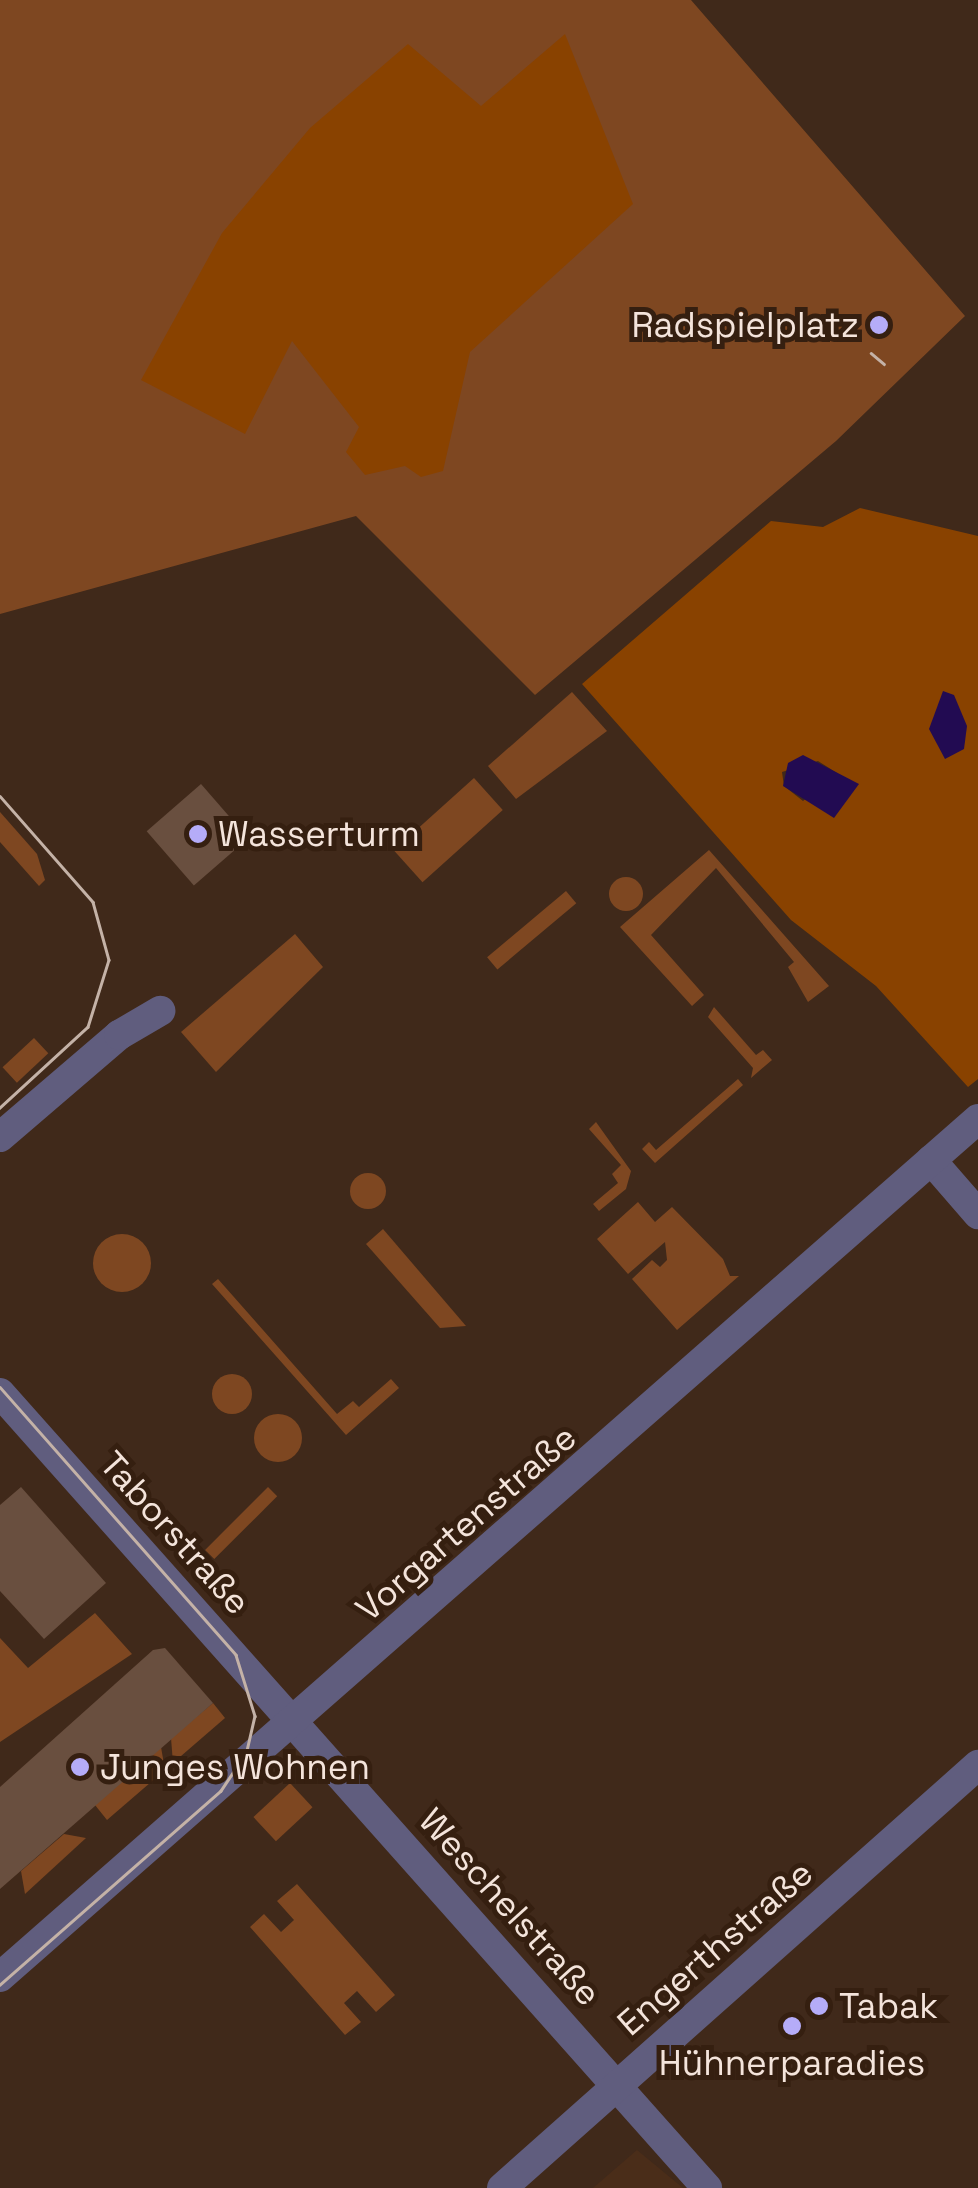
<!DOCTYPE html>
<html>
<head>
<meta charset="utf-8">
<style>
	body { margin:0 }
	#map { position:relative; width:978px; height:2188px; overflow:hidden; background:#40291a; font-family:"Space Grotesk",sans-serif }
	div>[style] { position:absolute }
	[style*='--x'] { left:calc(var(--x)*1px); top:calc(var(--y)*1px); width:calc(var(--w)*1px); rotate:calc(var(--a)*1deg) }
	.built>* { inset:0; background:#4a2d19 }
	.green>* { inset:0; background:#7e4721; transform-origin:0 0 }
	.round { border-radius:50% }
	.forest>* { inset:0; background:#894200 }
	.water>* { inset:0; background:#220b52 }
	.building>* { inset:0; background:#694f3f; transform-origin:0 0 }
	.minor>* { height:30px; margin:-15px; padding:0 15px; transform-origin:15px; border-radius:15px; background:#605d7e }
	.tram>* { height:2.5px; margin:-1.25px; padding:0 1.25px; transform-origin:1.25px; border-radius:1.25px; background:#c4b2a7 }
	.dots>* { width:28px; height:28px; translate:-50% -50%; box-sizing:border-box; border:5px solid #351f10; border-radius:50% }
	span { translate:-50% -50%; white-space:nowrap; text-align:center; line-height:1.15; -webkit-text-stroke:10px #351f10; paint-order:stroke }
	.poi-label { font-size:35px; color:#f4e4db }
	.right { translate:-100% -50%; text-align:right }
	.left { translate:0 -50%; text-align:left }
	.street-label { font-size:35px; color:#f4e4db }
</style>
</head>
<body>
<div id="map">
	<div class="built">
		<i style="clip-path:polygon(637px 2150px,683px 2188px,593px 2188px)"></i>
	</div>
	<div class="green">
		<i style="clip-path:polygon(0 0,691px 0,965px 316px,836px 441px,535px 695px,356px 516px,0 614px)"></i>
		<i style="clip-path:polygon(572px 692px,607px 731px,516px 799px,488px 766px)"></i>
		<i style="left:474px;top:778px;width:43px;height:108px;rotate:48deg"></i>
		<i style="clip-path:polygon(0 812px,37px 854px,45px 880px,39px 886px,0 842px)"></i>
		<i style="clip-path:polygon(709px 850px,829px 986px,808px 1002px,788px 967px,794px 962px,716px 868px,651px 935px,704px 995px,692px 1006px,620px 927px)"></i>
		<i class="round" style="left:609px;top:877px;width:34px;height:34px"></i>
		<i style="left:566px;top:891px;width:16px;height:103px;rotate:50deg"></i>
		<i style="clip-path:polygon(295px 934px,323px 967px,216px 1072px,181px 1032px)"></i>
		<i style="clip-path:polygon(714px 1007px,756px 1055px,763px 1050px,772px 1060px,751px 1078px,753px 1068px,708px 1017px)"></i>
		<i style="left:34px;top:1038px;width:21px;height:43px;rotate:47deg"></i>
		<i style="clip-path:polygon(738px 1079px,743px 1085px,655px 1163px,642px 1149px,649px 1142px,656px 1150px)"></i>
		<i style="clip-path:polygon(596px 1122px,631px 1171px,626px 1189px,599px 1211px,593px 1204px,618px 1183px,612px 1174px,621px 1165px,589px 1129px)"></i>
		<i class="round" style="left:350px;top:1173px;width:36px;height:36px"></i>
		<i style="clip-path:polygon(638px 1202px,655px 1222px,672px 1207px,723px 1259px,730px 1276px,739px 1276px,677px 1330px,632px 1279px,652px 1260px,660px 1267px,667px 1260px,665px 1242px,628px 1274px,597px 1239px)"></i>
		<i style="clip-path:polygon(383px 1229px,466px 1326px,440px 1328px,366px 1244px)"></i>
		<i class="round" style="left:93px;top:1234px;width:58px;height:58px"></i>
		<i style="clip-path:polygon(218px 1279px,337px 1414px,353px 1401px,359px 1407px,391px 1379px,399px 1388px,346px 1435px,212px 1284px)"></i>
		<i class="round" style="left:212px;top:1374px;width:40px;height:40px"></i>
		<i class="round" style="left:254px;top:1414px;width:48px;height:48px"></i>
		<i style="left:268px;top:1487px;width:13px;height:89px;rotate:45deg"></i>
		<i style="clip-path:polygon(95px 1613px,132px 1654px,0 1742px,0 1638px,28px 1668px)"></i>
		<i style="clip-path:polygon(213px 1703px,225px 1718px,173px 1763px,171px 1738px)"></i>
		<i style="clip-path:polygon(161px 1747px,165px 1770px,107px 1820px,95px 1805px)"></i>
		<i style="left:290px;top:1783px;width:33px;height:50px;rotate:47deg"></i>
		<i style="clip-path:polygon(64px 1834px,86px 1838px,25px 1894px,21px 1871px)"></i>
		<i style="clip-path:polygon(297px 1884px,395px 1995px,376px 2012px,357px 1991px,344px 2003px,361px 2022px,345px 2035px,250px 1927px,264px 1914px,281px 1932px,294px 1920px,277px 1901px)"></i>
	</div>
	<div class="forest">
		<i style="clip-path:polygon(565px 34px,633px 204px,470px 352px,443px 471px,421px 477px,405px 466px,365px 475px,346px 452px,359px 427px,292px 341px,245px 434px,141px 380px,222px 233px,310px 128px,408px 44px,481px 106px)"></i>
		<i style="clip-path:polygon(evenodd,860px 508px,978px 536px,978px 1079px,968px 1087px,876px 986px,791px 920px,582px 684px,771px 521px,823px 527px,860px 508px,818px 761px,837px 773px,803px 801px,784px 786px,782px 772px,818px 761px)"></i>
	</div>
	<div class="water">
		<i style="clip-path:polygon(943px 691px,954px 695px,967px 726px,964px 749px,945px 759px,929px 729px)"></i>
		<i style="clip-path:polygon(803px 755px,859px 784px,834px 818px,783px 786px,788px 763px)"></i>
	</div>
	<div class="building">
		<i style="left:201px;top:784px;width:72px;height:72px;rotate:49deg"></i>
		<i style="clip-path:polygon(21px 1487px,106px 1583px,44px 1639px,0 1591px,0 1505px)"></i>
		<i style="clip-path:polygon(165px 1648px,213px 1703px,0 1889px,0 1787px,153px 1650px)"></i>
	</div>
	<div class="minor">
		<i style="--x:0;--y:1137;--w:157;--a:-40.6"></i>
		<i style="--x:119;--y:1035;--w:48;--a:-30.3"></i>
		<i style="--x:931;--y:1160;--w:72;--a:49"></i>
		<i style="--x:0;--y:1393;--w:1064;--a:48.35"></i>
		<i style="--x:0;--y:1977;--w:1301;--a:-41.26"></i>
		<i style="--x:502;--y:2188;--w:637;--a:-41.63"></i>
	</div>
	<div class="tram">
		<i style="--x:871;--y:353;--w:17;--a:40"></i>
		<i style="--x:0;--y:796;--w:141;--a:48.7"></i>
		<i style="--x:93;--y:902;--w:60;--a:74.6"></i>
		<i style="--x:109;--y:960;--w:70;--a:107.4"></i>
		<i style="--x:88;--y:1027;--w:120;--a:137.4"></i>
		<i style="--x:0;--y:1387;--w:357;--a:48.6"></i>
		<i style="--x:236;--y:1655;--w:64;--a:72.7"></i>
		<i style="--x:255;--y:1716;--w:37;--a:103"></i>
		<i style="--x:247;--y:1752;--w:47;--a:123.7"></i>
		<i style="--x:221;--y:1791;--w:294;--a:138.7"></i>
	</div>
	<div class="dots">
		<i style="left:879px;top:325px;background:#b5acf8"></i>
		<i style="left:198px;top:834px;background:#b5acf8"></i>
		<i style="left:80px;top:1767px;background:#b5acf8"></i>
		<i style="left:819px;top:2006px;background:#b5acf8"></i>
		<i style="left:792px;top:2026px;background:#b5acf8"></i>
	</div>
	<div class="poi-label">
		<span class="right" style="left:859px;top:325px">Radspielplatz</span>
		<span class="left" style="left:218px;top:834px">Wasserturm</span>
		<span class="left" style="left:100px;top:1767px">Junges Wohnen</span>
		<span class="left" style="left:839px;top:2006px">Tabak</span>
		<span style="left:792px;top:2063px">Hühnerparadies</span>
	</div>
	<div class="street-label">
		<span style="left:466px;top:1523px;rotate:-41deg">Vorgartenstraße</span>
		<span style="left:175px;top:1533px;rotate:48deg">Taborstraße</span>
		<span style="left:510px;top:1907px;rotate:48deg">Weschelstraße</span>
		<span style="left:715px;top:1948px;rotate:-41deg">Engerthstraße</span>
	</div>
</div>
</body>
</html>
